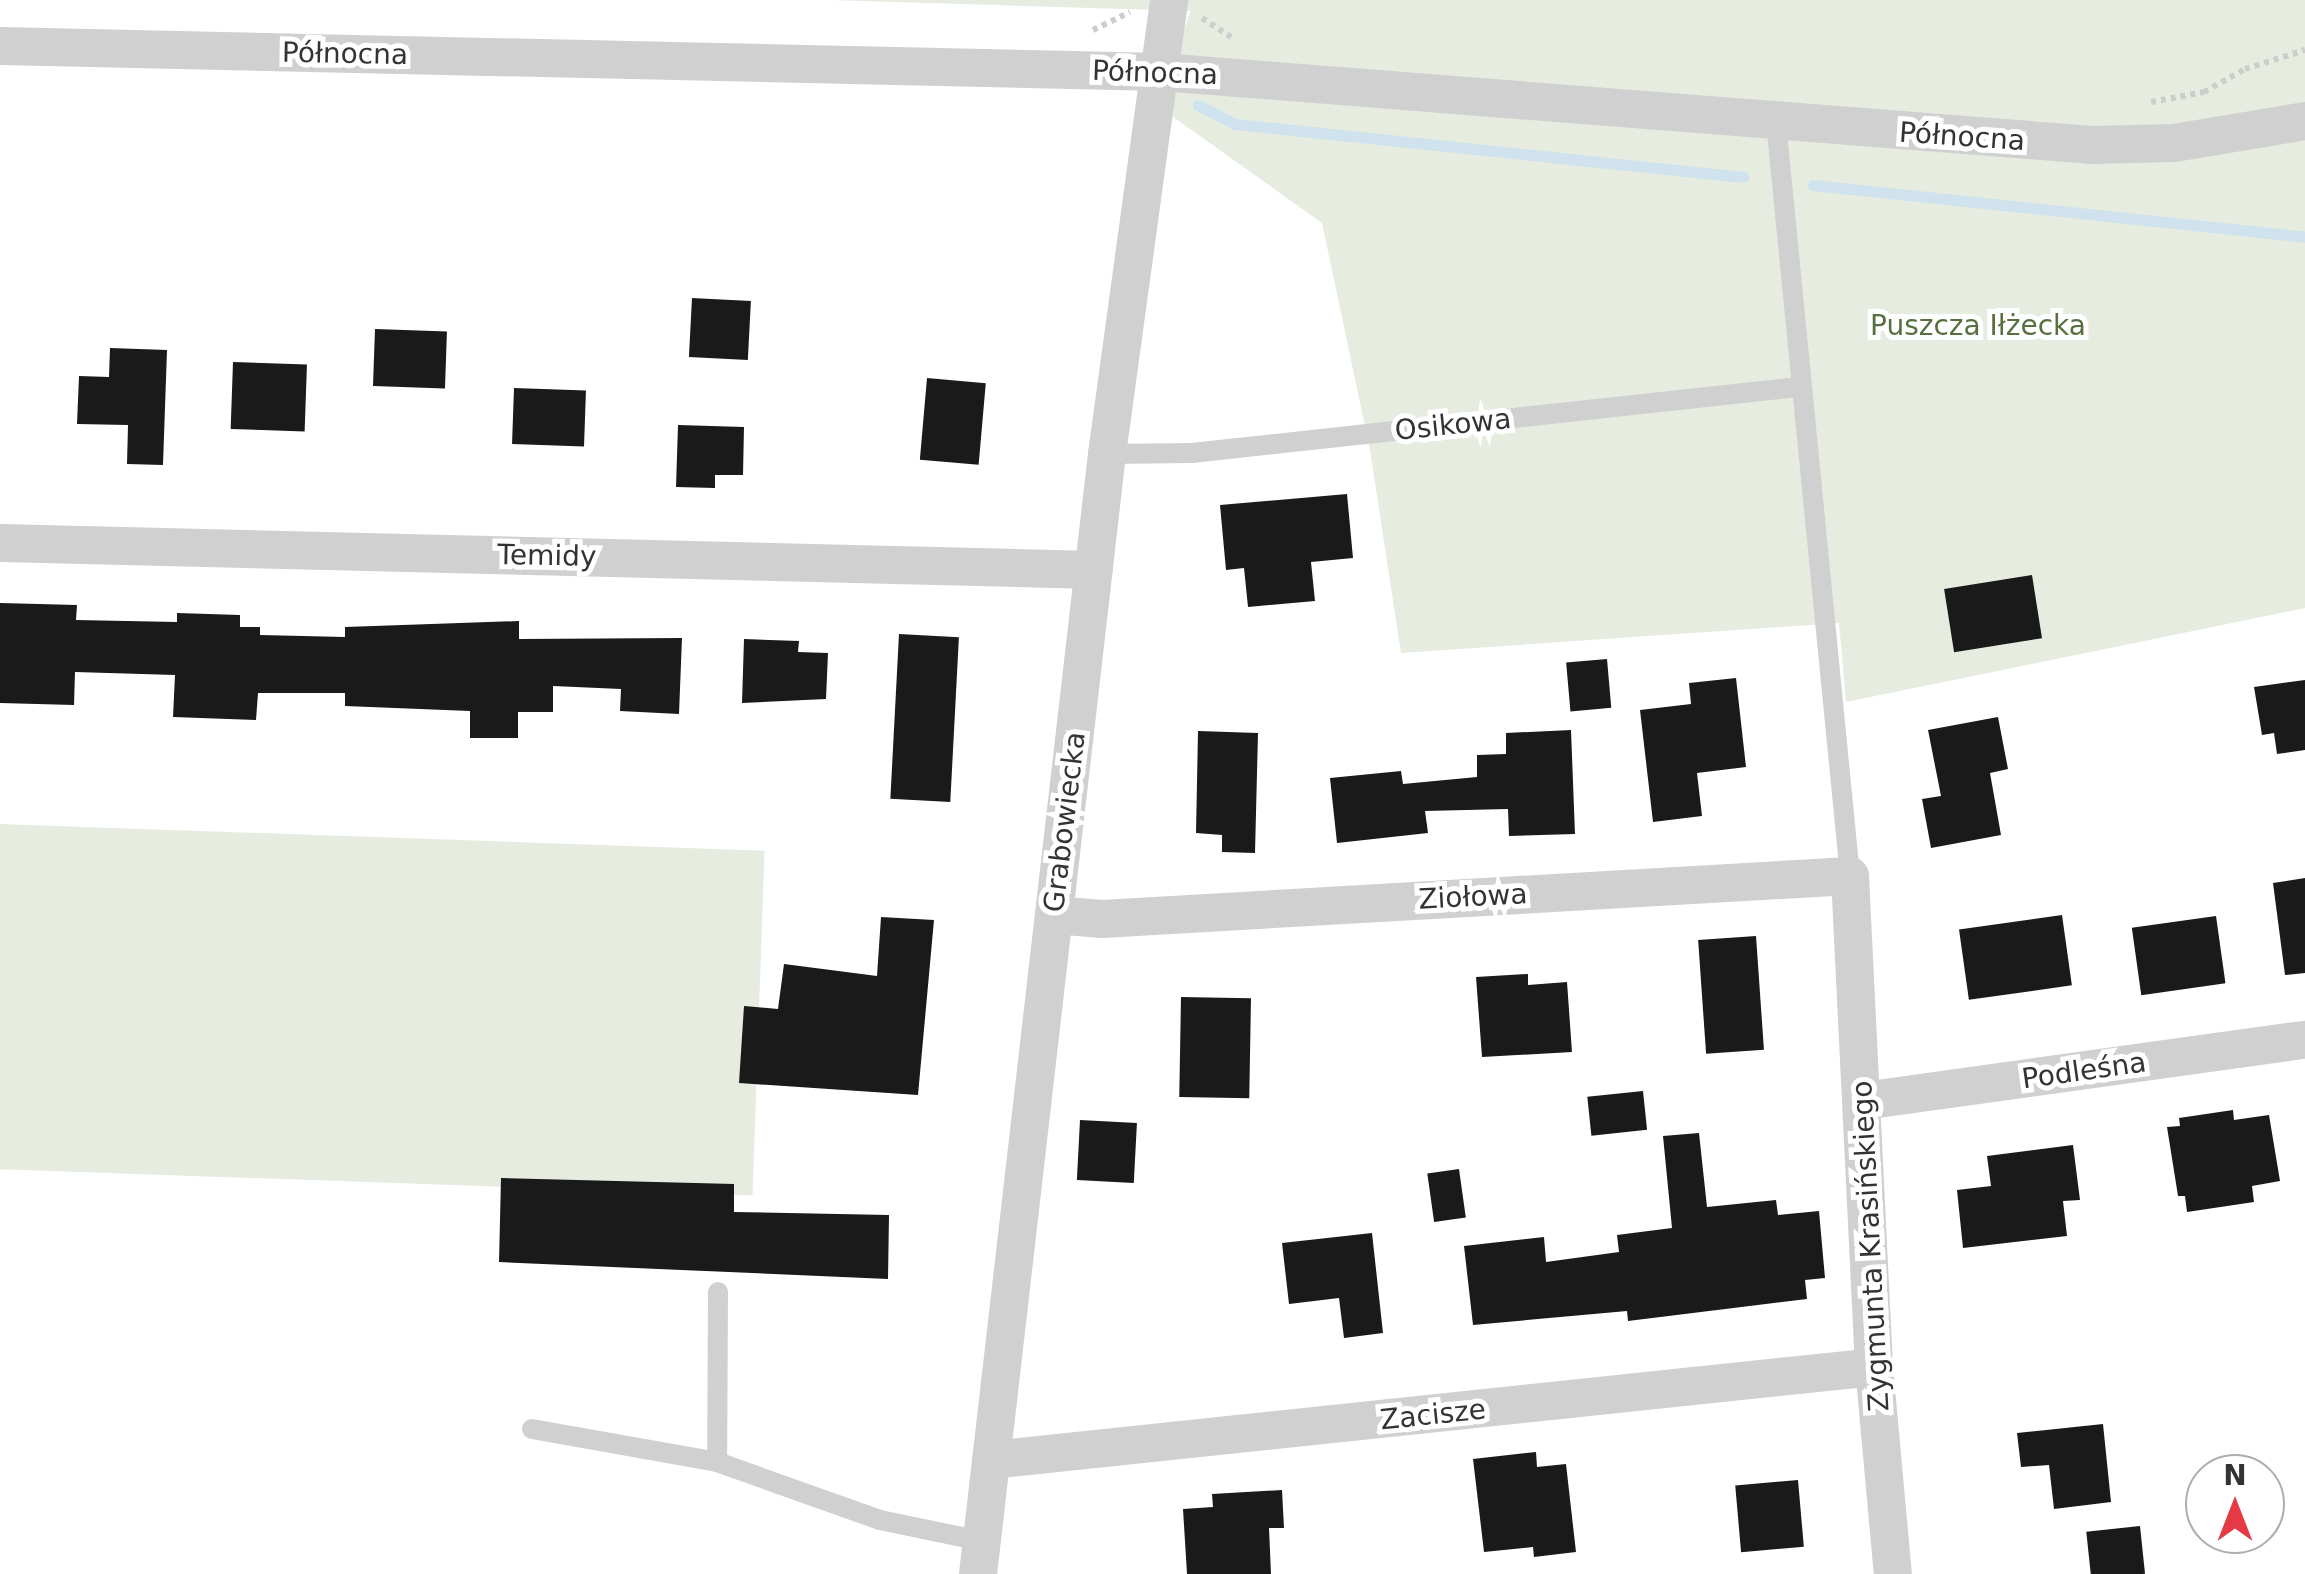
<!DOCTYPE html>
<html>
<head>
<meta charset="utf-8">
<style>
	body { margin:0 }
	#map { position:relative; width:2305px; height:1574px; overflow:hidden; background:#fff; font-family:"DejaVu Sans",sans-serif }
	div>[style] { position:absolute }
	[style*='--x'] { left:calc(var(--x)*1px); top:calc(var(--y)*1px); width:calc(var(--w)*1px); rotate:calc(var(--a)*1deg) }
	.green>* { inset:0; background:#e6ecdf; transform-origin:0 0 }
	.stream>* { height:11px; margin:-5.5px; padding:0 5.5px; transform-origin:5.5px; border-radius:5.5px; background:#cfe2ee }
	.building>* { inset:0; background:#1a1a1a; transform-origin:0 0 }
	.path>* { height:6px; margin-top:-3px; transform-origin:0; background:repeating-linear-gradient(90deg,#cdcdcd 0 5px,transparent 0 10px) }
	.lane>* { height:20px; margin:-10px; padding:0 10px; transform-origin:10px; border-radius:10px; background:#d0d0d0 }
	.street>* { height:38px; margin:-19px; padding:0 19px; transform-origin:19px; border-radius:19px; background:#d0d0d0 }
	span { translate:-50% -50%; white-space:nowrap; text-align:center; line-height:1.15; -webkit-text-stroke:10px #fff; paint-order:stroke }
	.street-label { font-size:28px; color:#333 }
	.park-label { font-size:28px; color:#56703f }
	.north { position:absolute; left:2185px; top:1454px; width:100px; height:100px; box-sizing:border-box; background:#fff; border:2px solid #adadad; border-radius:50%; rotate:0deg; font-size:28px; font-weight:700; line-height:40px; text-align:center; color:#333 }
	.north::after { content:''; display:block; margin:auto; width:35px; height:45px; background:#e63946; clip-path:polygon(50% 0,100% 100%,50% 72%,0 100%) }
</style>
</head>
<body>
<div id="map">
	<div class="green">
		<i style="clip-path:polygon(830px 0,2305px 0,2305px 608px,1846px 702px,1839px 623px,1401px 653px,1370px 450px,1322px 223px,1155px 104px,1191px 11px)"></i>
		<i style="left:0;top:824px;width:765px;height:345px;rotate:2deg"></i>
	</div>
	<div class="stream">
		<i style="--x:1198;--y:105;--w:42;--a:27.2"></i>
		<i style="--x:1235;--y:124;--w:511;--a:5.96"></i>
		<i style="--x:1813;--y:185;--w:495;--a:6"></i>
	</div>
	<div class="building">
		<i style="left:692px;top:298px;width:59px;height:59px;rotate:3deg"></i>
		<i style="left:375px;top:329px;width:72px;height:57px;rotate:2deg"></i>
		<i style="clip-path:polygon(110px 348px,167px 350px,163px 465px,127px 464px,128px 425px,77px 424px,79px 376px,109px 377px)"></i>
		<i style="left:233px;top:362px;width:74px;height:67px;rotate:2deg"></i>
		<i style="left:927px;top:378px;width:59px;height:82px;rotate:5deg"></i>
		<i style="left:514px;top:388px;width:72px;height:56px;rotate:2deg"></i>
		<i style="clip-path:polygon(678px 425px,744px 427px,743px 475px,715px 475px,715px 488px,676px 487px)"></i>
		<i style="clip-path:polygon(1347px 494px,1353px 558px,1311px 562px,1315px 601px,1248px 607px,1244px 568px,1226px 570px,1220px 505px)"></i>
		<i style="left:2032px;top:575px;width:64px;height:89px;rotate:81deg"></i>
		<i style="clip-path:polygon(0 603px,77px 605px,76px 620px,177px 622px,177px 613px,240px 615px,240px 627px,260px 627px,260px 635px,345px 637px,345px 627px,519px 621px,519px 639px,682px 638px,679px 714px,620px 711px,621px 689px,553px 686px,553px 712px,518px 712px,518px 738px,470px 738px,470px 711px,345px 706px,345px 693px,258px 693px,256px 720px,173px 717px,175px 675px,75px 672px,74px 705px,0 703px)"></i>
		<i style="left:899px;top:634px;width:60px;height:165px;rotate:3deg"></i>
		<i style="clip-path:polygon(744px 639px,799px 641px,798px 652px,828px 653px,826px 699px,742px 703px)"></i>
		<i style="left:1607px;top:659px;width:49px;height:41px;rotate:85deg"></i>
		<i style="clip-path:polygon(1736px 678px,1746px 767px,1697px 773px,1702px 816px,1653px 822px,1640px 710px,1691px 704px,1689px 683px)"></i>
		<i style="clip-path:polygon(2305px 680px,2305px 750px,2277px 754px,2274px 733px,2262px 735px,2254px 687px)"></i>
		<i style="clip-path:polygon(1998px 717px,2008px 769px,1990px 773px,2001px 835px,1931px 848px,1922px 799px,1941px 796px,1928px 730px)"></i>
		<i style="clip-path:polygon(1571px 730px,1575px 834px,1509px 836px,1508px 809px,1425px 811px,1428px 833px,1337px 843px,1330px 778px,1401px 771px,1403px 784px,1477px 777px,1477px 755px,1506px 754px,1506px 733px)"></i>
		<i style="clip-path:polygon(1198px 731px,1258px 733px,1255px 853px,1222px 852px,1222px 835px,1196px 833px)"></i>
		<i style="clip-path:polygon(2305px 878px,2305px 973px,2285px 975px,2273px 883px)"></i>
		<i style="left:2062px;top:915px;width:71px;height:104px;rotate:82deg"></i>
		<i style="left:2216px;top:916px;width:68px;height:85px;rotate:82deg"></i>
		<i style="clip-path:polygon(881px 917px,934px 920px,918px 1095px,739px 1083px,744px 1006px,778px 1009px,784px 964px,877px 976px)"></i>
		<i style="left:1756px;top:936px;width:114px;height:58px;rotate:86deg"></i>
		<i style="clip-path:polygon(1528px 974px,1528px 985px,1567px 982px,1572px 1052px,1482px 1057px,1476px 977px)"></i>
		<i style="left:1181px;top:997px;width:70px;height:100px;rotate:1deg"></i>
		<i style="left:1643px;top:1091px;width:39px;height:56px;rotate:84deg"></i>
		<i style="clip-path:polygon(2233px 1110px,2234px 1120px,2269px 1115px,2280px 1181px,2252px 1186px,2254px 1202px,2187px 1212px,2185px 1196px,2178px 1196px,2167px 1127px,2180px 1126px,2179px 1118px)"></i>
		<i style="left:1080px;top:1120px;width:57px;height:60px;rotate:3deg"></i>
		<i style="clip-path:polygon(1699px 1133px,1707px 1207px,1776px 1200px,1778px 1215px,1819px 1211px,1825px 1278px,1805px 1280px,1807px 1299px,1628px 1321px,1627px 1311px,1473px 1325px,1464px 1246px,1544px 1237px,1546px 1262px,1619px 1252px,1617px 1235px,1672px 1228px,1663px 1136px)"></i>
		<i style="clip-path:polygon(2073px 1145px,2080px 1200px,2063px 1201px,2067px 1236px,1963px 1248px,1957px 1190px,1991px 1186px,1987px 1156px)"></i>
		<i style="left:1459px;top:1169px;width:49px;height:32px;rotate:82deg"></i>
		<i style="clip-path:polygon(501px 1178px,734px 1184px,734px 1212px,889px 1215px,888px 1279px,499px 1262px)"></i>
		<i style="clip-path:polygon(1372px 1233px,1383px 1333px,1344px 1338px,1339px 1298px,1289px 1304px,1282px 1243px)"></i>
		<i style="clip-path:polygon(2103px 1424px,2111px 1502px,2054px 1509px,2049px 1465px,2021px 1467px,2017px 1433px)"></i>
		<i style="clip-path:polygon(1536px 1452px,1537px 1467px,1566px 1464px,1576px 1552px,1534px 1557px,1533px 1547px,1484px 1552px,1473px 1459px)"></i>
		<i style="left:1798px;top:1480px;width:67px;height:63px;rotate:85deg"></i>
		<i style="clip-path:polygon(1282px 1490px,1284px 1528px,1269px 1528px,1271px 1574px,1187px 1574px,1183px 1509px,1213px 1507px,1212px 1494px)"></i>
		<i style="left:2140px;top:1526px;width:48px;height:54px;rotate:84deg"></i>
	</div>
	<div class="path">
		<i style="--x:1202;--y:18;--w:37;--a:33"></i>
		<i style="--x:1093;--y:30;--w:41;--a:-25.9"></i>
		<i style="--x:2151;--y:102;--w:54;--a:-10.7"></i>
		<i style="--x:2204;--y:92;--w:47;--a:-29.3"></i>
		<i style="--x:2245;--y:69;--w:63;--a:-17.6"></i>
	</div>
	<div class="lane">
		<i style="--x:1776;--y:122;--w:758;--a:84.39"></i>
		<i style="--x:1107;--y:454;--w:85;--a:-0.7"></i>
		<i style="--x:1192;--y:453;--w:611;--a:-6.21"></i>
		<i style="--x:718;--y:1292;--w:170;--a:90.3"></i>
		<i style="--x:717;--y:1462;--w:173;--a:19.6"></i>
		<i style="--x:880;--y:1520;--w:103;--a:11.7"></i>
		<i style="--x:532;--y:1429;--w:188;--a:10.1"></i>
	</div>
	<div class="street">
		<i style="--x:0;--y:46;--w:1161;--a:1.28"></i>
		<i style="--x:1161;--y:72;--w:934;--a:4.48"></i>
		<i style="--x:2092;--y:145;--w:82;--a:-1.4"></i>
		<i style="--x:2174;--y:143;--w:133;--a:-9.5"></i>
		<i style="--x:0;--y:543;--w:1094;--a:1.41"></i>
		<i style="--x:1054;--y:915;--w:48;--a:4.8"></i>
		<i style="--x:1102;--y:919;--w:749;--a:-3.29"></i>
		<i style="--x:1850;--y:876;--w:492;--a:87.2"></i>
		<i style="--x:1874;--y:1367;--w:208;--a:84.8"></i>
		<i style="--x:1863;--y:1101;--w:446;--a:-7.9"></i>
		<i style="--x:991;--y:1460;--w:888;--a:-6.01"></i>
		<i style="--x:978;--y:1574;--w:1127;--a:-83.43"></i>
		<i style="--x:1107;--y:454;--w:458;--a:-82.2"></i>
	</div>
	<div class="street-label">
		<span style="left:345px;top:54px;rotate:1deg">Północna</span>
		<span style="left:1155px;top:73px;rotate:2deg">Północna</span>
		<span style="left:1962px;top:137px;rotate:4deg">Północna</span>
		<span style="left:1453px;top:425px;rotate:-6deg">Osikowa</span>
		<span style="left:547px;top:556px;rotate:1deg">Temidy</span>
		<span style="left:1065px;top:822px;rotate:-83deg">Grabowiecka</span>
		<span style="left:1473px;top:897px;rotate:-3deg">Ziołowa</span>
		<span style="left:2084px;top:1071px;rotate:-8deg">Podleśna</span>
		<span style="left:1871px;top:1246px;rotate:-93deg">Zygmunta Krasińskiego</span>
		<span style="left:1433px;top:1415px;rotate:-6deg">Zacisze</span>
	</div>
	<div class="park-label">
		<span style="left:1978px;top:326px">Puszcza Iłżecka</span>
	</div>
	<div class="north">N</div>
</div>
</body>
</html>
